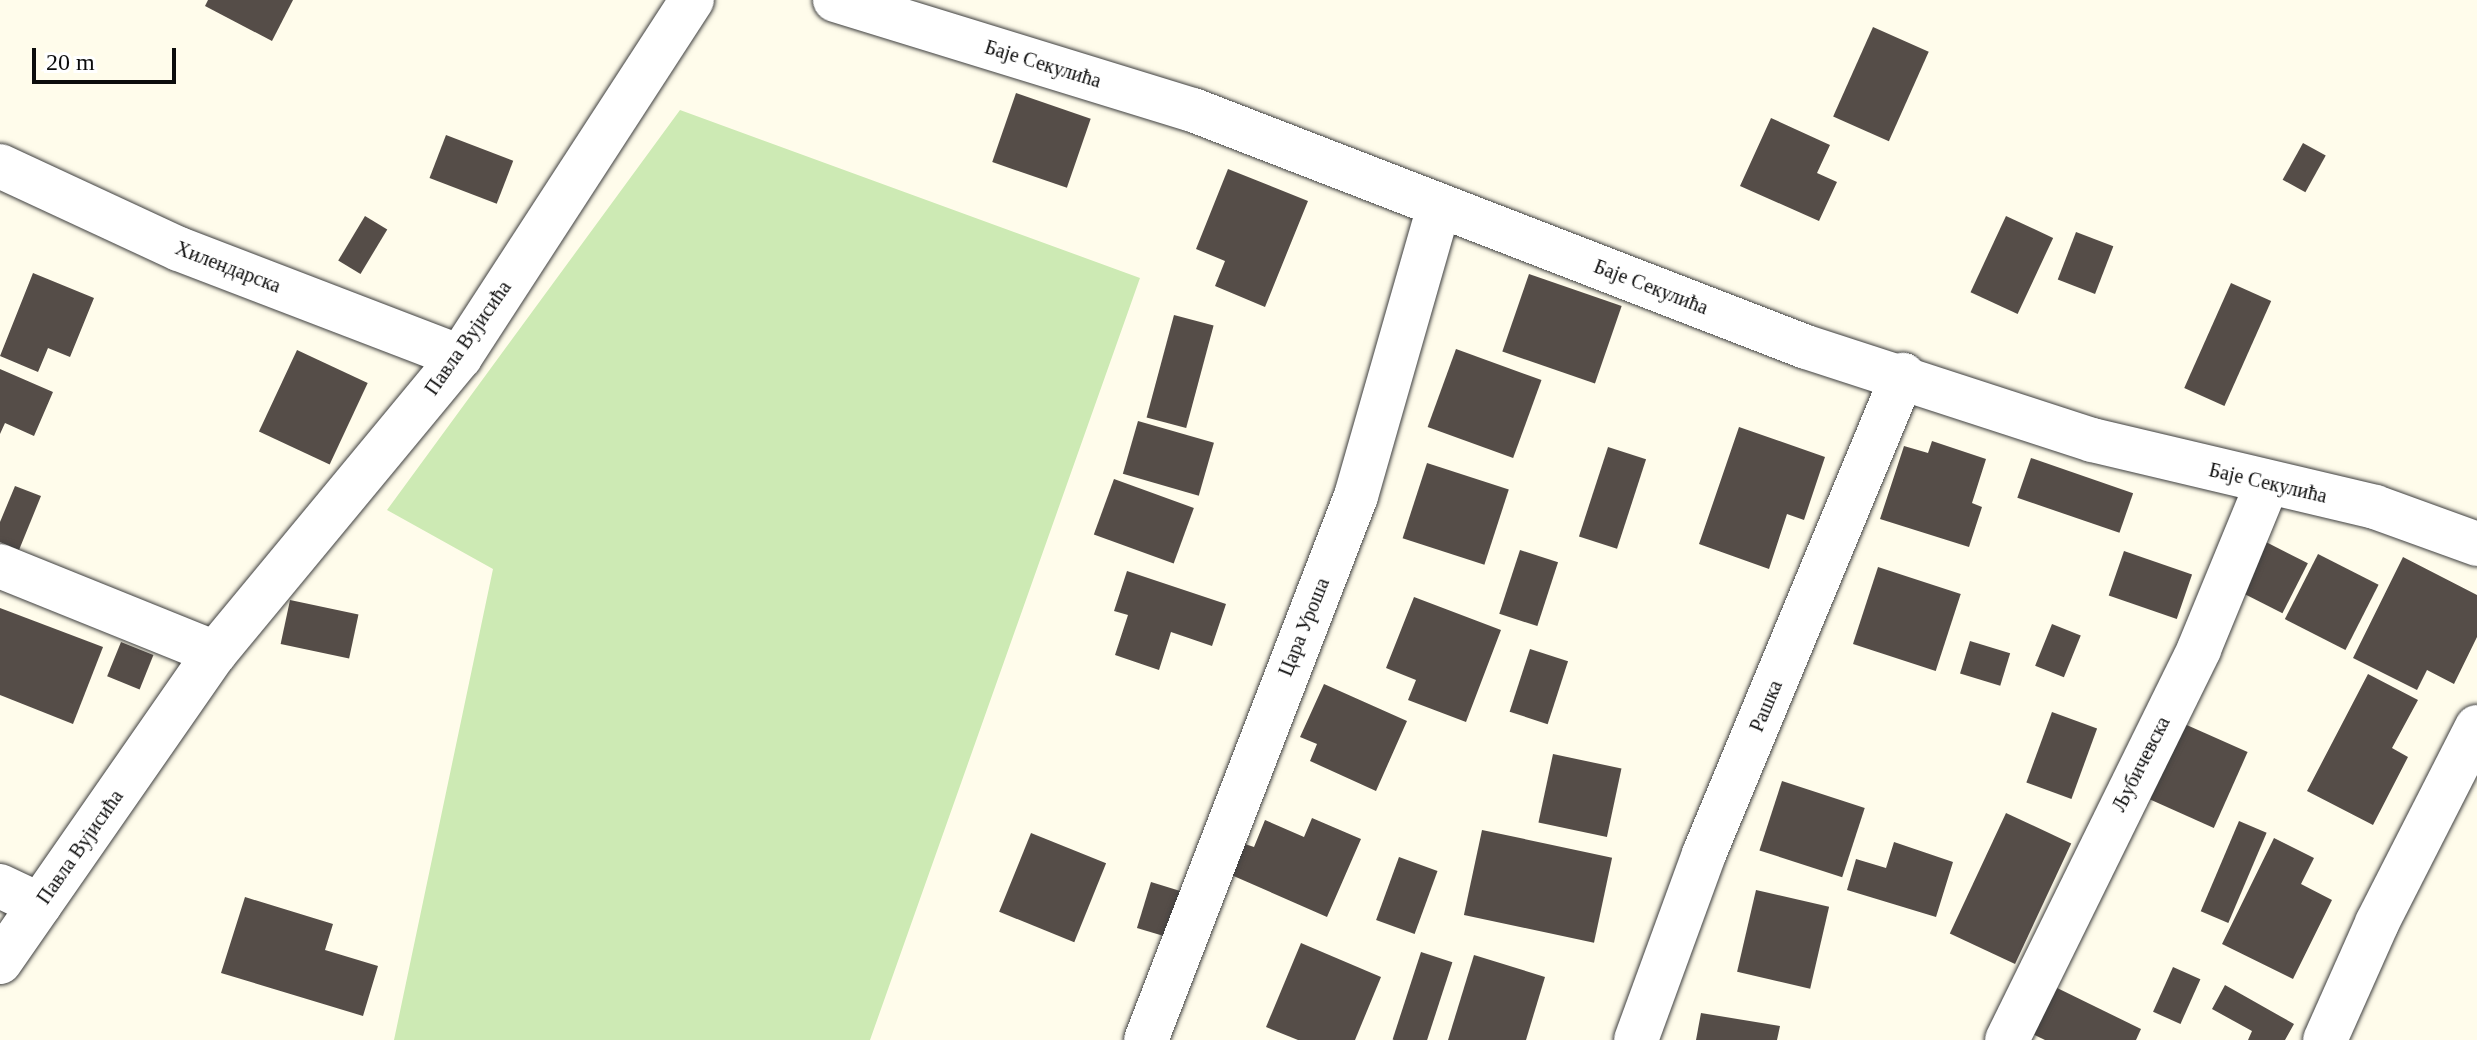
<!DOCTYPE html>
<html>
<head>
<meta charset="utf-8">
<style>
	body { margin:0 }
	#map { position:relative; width:2477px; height:1040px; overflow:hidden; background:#fffceb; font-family:Georgia,serif }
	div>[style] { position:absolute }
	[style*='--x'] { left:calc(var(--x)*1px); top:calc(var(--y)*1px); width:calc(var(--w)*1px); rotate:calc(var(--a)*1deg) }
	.green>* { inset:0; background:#cdeab4 }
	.building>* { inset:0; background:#554d48; transform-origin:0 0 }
	.roads { filter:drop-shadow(0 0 2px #3f3f3f) drop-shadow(0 0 2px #3f3f3f) }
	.street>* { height:44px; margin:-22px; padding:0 22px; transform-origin:22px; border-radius:22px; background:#fff }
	span { translate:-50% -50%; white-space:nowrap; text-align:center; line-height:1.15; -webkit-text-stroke:8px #fff; paint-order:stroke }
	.street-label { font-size:20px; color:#0c0c0c }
	.scale { position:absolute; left:32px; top:48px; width:144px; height:36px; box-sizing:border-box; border:4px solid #0c0c0c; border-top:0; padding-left:10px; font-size:24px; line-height:28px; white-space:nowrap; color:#0c0c0c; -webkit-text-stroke:6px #fff; paint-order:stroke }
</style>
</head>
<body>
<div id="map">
	<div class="green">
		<i style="clip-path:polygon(680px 110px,1140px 278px,870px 1040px,394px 1040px,493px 569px,387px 510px)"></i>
	</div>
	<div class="building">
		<i style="clip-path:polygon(208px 0,293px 0,272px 41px,205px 6px)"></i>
		<i style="left:1873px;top:27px;width:61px;height:98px;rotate:24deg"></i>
		<i style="left:1016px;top:93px;width:79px;height:73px;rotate:19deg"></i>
		<i style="clip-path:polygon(1771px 118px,1830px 145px,1817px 173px,1837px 182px,1819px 221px,1740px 186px)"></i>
		<i style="left:446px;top:135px;width:72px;height:46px;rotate:21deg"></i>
		<i style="left:2303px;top:143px;width:26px;height:42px;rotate:29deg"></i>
		<i style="clip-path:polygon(1228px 169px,1308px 201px,1265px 307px,1215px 286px,1225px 261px,1196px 249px)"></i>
		<i style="left:365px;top:216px;width:26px;height:52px;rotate:31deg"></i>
		<i style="left:2006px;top:216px;width:52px;height:84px;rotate:25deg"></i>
		<i style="left:2076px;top:232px;width:40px;height:51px;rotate:21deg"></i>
		<i style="clip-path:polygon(33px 273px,94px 298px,70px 357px,48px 348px,38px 372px,0 356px)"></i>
		<i style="left:1529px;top:274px;width:98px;height:82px;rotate:19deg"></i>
		<i style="left:2231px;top:283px;width:44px;height:115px;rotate:24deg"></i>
		<i style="left:1174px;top:315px;width:41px;height:106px;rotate:15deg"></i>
		<i style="left:1456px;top:349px;width:91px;height:83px;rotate:20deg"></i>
		<i style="left:297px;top:350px;width:78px;height:90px;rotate:25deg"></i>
		<i style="clip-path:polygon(0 369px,53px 392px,34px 436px,5px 423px,0 434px)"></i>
		<i style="left:1138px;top:421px;width:79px;height:55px;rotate:16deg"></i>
		<i style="clip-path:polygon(1739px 427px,1825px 457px,1804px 520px,1787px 514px,1769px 569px,1699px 544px)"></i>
		<i style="clip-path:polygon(1932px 441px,1986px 459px,1972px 503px,1982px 507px,1969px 547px,1880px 519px,1904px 446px,1928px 453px)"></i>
		<i style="left:1608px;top:447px;width:40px;height:94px;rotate:18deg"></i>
		<i style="left:2031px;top:458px;width:108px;height:42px;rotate:19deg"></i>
		<i style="left:1427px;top:463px;width:86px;height:79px;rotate:18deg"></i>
		<i style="left:1114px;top:479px;width:85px;height:59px;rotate:20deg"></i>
		<i style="clip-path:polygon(15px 486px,41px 496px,19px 550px,0 542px,0 522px)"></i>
		<i style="left:2266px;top:542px;width:47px;height:56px;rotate:27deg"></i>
		<i style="left:1520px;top:550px;width:40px;height:67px;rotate:18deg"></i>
		<i style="left:2124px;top:551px;width:72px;height:47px;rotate:19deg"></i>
		<i style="left:2318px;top:554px;width:68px;height:73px;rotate:27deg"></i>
		<i style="clip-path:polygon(2403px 557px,2477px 595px,2477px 637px,2454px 684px,2427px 670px,2417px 690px,2353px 658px)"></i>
		<i style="left:1878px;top:567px;width:87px;height:81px;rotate:18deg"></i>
		<i style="clip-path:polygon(1127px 571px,1226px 604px,1212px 646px,1171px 632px,1159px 670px,1115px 655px,1128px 615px,1114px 611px)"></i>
		<i style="clip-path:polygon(1414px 597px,1501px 630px,1466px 722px,1408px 700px,1416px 680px,1386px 668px)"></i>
		<i style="left:290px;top:600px;width:70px;height:45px;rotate:12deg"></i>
		<i style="clip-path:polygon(0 608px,103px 647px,73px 724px,0 695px)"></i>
		<i style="left:2052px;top:624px;width:31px;height:45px;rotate:22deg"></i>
		<i style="left:1970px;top:641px;width:42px;height:34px;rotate:17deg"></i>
		<i style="left:121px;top:642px;width:35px;height:37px;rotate:22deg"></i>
		<i style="left:1530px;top:649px;width:40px;height:66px;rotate:18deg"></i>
		<i style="clip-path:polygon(2368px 674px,2418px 700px,2392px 748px,2408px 757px,2373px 825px,2307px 791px)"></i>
		<i style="clip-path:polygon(1324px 684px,1407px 721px,1376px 791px,1310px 761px,1317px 744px,1300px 737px)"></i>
		<i style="left:2052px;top:712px;width:48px;height:75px;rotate:20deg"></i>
		<i style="left:2180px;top:722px;width:74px;height:83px;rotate:24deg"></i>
		<i style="left:1553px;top:754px;width:70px;height:70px;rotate:12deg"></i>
		<i style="left:1782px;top:781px;width:87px;height:73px;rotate:18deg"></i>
		<i style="left:2006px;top:813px;width:72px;height:133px;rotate:25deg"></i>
		<i style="clip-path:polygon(1312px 818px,1361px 839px,1327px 917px,1229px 874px,1242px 843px,1254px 847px,1265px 820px,1304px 837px)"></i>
		<i style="left:2239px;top:821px;width:30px;height:98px;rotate:23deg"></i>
		<i style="left:1482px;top:830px;width:133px;height:87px;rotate:12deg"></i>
		<i style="left:1031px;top:833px;width:81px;height:85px;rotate:22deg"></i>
		<i style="clip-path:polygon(2274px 838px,2314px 858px,2301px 884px,2332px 900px,2293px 979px,2222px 944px)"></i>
		<i style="clip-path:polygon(1894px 842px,1953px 862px,1936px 917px,1847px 890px,1856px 859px,1886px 868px)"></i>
		<i style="left:1399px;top:857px;width:41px;height:67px;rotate:20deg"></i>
		<i style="left:1151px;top:882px;width:34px;height:48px;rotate:17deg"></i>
		<i style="left:1756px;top:890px;width:75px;height:84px;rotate:13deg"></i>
		<i style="clip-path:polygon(245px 897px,333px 924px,325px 950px,378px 966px,363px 1016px,221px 973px)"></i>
		<i style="clip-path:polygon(1301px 943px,1381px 977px,1355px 1040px,1298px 1040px,1266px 1027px)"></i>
		<i style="left:1421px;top:952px;width:33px;height:92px;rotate:18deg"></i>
		<i style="clip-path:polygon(1474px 955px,1545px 977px,1526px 1040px,1448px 1040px)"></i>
		<i style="left:2173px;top:967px;width:30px;height:49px;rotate:24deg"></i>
		<i style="clip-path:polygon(2049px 984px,2141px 1029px,2136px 1040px,2045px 1040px,2026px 1031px)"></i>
		<i style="clip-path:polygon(2225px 985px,2294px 1024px,2285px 1040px,2248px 1040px,2252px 1031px,2212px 1009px)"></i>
		<i style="clip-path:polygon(1701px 1013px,1780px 1026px,1777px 1040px,1696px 1040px)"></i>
	</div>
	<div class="roads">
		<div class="street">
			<i style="--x:835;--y:0;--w:375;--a:17.1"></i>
			<i style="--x:1193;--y:110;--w:657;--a:21.14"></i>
			<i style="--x:1806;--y:347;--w:301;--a:18"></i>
			<i style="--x:2092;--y:440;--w:291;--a:13.3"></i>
			<i style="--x:2375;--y:507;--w:109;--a:19.9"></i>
			<i style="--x:0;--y:166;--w:197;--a:24.9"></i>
			<i style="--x:179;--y:249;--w:301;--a:21"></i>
			<i style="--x:0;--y:566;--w:232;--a:22"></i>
			<i style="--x:0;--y:886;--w:44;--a:25.4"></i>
			<i style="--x:0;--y:962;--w:376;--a:-55.2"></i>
			<i style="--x:215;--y:653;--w:384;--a:-50.4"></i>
			<i style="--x:460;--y:357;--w:426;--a:-57"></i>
			<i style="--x:1146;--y:1040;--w:583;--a:-68.89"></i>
			<i style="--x:1356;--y:496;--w:302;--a:-74"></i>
			<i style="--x:1636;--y:1040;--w:198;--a:-69.9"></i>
			<i style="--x:1704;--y:854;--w:519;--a:-67.44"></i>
			<i style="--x:2007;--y:1040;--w:436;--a:-63.8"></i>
			<i style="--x:2199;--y:649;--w:178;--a:-67.6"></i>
			<i style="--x:2325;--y:1040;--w:128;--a:-66"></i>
			<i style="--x:2377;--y:923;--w:220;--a:-63"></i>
		</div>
	</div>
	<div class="street-label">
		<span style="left:1043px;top:64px;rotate:17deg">Баје Секулића</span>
		<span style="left:228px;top:267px;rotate:21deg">Хилендарска</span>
		<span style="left:1651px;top:287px;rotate:21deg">Баје Секулића</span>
		<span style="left:468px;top:338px;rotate:-55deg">Павла Вујисића</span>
		<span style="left:2268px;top:483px;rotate:13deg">Баје Секулића</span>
		<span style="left:1304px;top:627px;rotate:-68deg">Цара Уроша</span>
		<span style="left:1766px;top:706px;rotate:-67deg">Рашка</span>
		<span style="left:2141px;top:764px;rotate:-63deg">Љубичевска</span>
		<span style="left:80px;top:847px;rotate:-55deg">Павла Вујисића</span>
	</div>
	<div class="scale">20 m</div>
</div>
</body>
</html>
